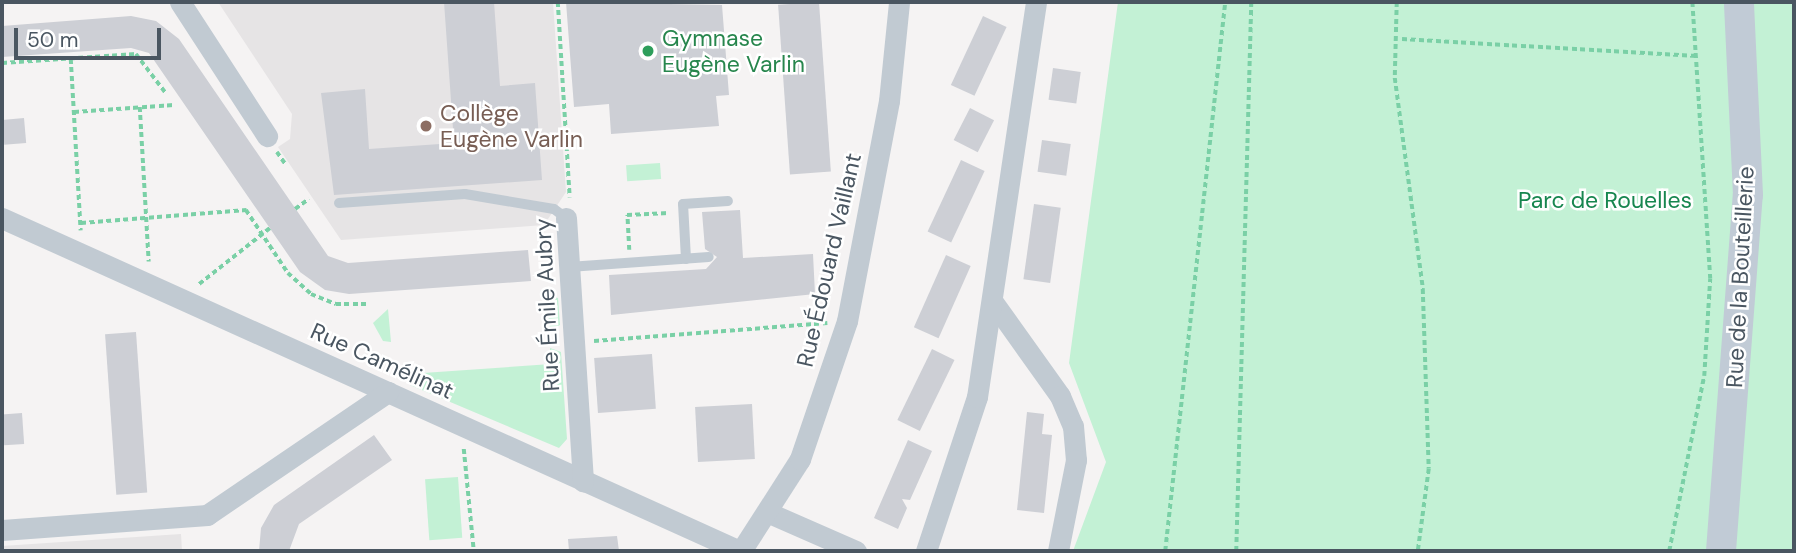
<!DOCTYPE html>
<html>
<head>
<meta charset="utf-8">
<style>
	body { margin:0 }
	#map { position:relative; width:1796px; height:553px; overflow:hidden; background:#f5f3f3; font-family:"DM Sans",sans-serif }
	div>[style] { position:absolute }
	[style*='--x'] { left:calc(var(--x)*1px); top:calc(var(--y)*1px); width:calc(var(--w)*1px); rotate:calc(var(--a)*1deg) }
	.education>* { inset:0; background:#e6e4e5 }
	.green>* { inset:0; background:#c3f1d5; transform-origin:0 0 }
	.building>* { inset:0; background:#cdcfd5; transform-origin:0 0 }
	.path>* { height:3.5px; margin-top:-1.75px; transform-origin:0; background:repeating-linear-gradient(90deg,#7ad0a6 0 5px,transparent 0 8.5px) }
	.lane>* { height:10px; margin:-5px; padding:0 5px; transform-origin:5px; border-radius:5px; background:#c1cad2 }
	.street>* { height:21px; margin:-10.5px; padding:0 10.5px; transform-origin:10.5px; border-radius:10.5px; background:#c1cad2 }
	.secondary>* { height:30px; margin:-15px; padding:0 15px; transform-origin:15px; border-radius:15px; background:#c1cbd6 }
	.dots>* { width:19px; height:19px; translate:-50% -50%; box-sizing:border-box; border:4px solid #fff; border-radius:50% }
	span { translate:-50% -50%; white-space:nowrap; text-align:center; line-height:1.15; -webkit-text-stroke:5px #fff; paint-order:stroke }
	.leisure-label { font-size:23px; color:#27864d }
	.left { translate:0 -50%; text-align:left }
	.education-label { font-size:23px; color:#785e54 }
	.park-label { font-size:23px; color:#17864f }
	.street-label { font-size:23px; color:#4a5661 }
	.frame { position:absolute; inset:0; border:4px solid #4a5661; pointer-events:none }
	.scale { position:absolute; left:14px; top:28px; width:147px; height:32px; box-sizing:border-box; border:4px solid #4a5661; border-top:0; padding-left:9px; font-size:21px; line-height:24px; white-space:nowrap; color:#4a5661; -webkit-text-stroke:5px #fff; paint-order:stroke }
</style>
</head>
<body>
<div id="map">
	<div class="education">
		<i style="clip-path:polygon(218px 2px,553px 2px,566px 192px,544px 225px,341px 240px,278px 147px,290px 139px,292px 114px)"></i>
		<i style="clip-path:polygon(181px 534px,182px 551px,2px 551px,2px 546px)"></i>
	</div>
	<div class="green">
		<i style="clip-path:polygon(1118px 2px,1794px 2px,1794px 551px,1073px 551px,1106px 462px,1069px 363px)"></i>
		<i style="left:660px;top:163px;width:16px;height:34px;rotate:86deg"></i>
		<i style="clip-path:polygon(546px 295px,558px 298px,560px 325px,550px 330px)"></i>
		<i style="clip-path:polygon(388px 309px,391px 342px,383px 341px,373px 323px)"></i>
		<i style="clip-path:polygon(550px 348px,561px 352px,567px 439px,559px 448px,410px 385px,423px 373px,551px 364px)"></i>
		<i style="left:458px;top:477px;width:61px;height:33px;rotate:86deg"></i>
	</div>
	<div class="building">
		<i style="clip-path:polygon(444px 2px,494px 2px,500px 86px,535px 83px,542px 180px,334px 195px,321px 93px,365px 89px,369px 149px,454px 143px)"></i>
		<i style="clip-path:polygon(566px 2px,722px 5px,729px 95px,716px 96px,719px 126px,611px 134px,609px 104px,574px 107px)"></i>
		<i style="left:819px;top:2px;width:170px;height:41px;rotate:86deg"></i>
		<i style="clip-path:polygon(131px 16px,156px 21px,179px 39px,328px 256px,348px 263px,528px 250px,531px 281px,349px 294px,325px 290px,300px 272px,149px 53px,131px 48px,2px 57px,2px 26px)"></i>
		<i style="left:983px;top:16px;width:26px;height:76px;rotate:25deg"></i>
		<i style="left:1053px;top:68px;width:28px;height:32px;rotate:8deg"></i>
		<i style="left:970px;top:108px;width:27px;height:36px;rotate:27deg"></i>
		<i style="left:24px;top:118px;width:25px;height:22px;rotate:85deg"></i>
		<i style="left:1042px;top:140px;width:29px;height:32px;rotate:8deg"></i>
		<i style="left:961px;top:160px;width:26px;height:79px;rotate:25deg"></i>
		<i style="left:1034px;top:204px;width:27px;height:76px;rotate:8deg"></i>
		<i style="clip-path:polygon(740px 210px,743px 258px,813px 254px,815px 294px,611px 315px,609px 275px,706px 269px,717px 257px,705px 249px,702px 212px)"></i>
		<i style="left:946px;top:255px;width:27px;height:79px;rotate:24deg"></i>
		<i style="left:136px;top:332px;width:161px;height:31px;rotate:86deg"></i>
		<i style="left:932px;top:349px;width:25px;height:79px;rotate:26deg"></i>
		<i style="left:652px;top:354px;width:55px;height:58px;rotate:86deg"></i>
		<i style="left:752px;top:404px;width:55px;height:57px;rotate:87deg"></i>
		<i style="clip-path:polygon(1027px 412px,1044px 414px,1042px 434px,1052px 435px,1044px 513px,1017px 510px)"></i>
		<i style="left:22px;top:413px;width:31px;height:20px;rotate:86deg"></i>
		<i style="clip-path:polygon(374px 435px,392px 460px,299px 524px,289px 551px,259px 551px,261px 528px,274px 505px)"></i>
		<i style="clip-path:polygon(908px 440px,932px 451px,910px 500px,902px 499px,907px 508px,898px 529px,874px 518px)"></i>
		<i style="clip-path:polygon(617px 536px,619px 551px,569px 551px,568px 539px)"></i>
	</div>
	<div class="path">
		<i style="--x:558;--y:2;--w:196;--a:86.5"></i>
		<i style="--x:1397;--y:2;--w:76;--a:91.5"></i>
		<i style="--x:1395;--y:78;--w:213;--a:82.4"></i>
		<i style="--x:1423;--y:289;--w:180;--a:88.1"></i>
		<i style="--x:1429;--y:469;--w:83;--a:97.6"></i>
		<i style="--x:1402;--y:39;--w:295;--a:3.3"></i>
		<i style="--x:71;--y:59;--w:172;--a:86.7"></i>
		<i style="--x:2;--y:63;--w:134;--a:-3.8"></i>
		<i style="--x:136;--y:54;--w:48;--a:52.7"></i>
		<i style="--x:140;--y:107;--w:155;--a:86.7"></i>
		<i style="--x:74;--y:112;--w:100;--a:-4"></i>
		<i style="--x:277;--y:152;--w:16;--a:55"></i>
		<i style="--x:295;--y:209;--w:17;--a:-36"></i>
		<i style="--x:81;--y:223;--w:166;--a:-4.5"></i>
		<i style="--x:246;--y:210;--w:76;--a:56.3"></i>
		<i style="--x:288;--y:273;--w:31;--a:42"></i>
		<i style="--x:311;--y:294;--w:27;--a:22"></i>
		<i style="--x:336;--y:304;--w:30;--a:0"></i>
		<i style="--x:629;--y:250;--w:35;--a:-93"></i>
		<i style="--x:627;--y:215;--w:42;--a:-2.7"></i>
		<i style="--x:199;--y:284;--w:90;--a:-38.3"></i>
		<i style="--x:594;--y:341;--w:234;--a:-4.4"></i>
		<i style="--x:464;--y:449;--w:102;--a:84.4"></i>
		<i style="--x:1165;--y:551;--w:552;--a:-83.76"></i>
		<i style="--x:1236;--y:551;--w:549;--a:-88.43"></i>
		<i style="--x:1669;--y:551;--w:178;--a:-78.7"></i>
		<i style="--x:1704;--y:376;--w:97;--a:-86.5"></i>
		<i style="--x:1710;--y:279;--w:278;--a:-93.7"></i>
	</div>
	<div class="lane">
		<i style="--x:339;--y:203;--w:126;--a:-4.1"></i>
		<i style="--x:465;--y:194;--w:90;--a:9.6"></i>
		<i style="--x:554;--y:209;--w:15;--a:37"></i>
		<i style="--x:686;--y:259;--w:55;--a:-93.1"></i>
		<i style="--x:683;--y:204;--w:45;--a:-3.8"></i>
		<i style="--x:569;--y:267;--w:140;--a:-4.1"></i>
	</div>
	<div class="street">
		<i style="--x:180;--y:2;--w:160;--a:57"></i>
		<i style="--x:2;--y:218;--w:810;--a:24.29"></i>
		<i style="--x:566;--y:218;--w:264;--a:86.3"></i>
		<i style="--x:993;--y:302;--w:115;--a:54.5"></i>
		<i style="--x:1060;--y:396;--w:33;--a:67"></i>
		<i style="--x:1073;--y:426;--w:34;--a:85"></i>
		<i style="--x:1076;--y:460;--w:93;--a:101.2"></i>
		<i style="--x:769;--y:513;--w:95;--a:23.6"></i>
		<i style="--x:2;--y:530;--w:206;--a:-4.2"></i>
		<i style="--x:207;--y:515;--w:219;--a:-34.2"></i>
		<i style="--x:741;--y:551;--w:109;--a:-57.3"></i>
		<i style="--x:800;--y:459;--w:146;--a:-71.2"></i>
		<i style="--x:847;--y:321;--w:224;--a:-79.2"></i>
		<i style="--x:889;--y:101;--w:100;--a:-84.2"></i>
		<i style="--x:926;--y:551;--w:162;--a:-71.7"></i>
		<i style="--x:977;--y:397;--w:399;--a:-81.5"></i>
	</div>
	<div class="secondary">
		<i style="--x:1721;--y:551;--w:357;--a:-85.7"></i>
		<i style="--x:1748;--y:195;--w:193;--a:-92.7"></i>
	</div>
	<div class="dots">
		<i style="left:648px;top:51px;background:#2e9e5b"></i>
		<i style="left:426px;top:126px;background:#8d6e63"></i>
	</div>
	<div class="leisure-label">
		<span class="left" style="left:662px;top:51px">Gymnase<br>Eugène Varlin</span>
	</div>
	<div class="education-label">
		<span class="left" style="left:440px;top:126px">Collège<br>Eugène Varlin</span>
	</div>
	<div class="park-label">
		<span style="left:1605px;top:200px">Parc de Rouelles</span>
	</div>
	<div class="street-label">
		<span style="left:829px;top:260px;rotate:-77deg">Rue Édouard Vaillant</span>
		<span style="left:1740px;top:277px;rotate:-87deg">Rue de la Bouteillerie</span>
		<span style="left:547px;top:305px;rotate:-93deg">Rue Émile Aubry</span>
		<span style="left:382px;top:361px;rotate:24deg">Rue Camélinat</span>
	</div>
	<div class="frame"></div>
	<div class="scale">50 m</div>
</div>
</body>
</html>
